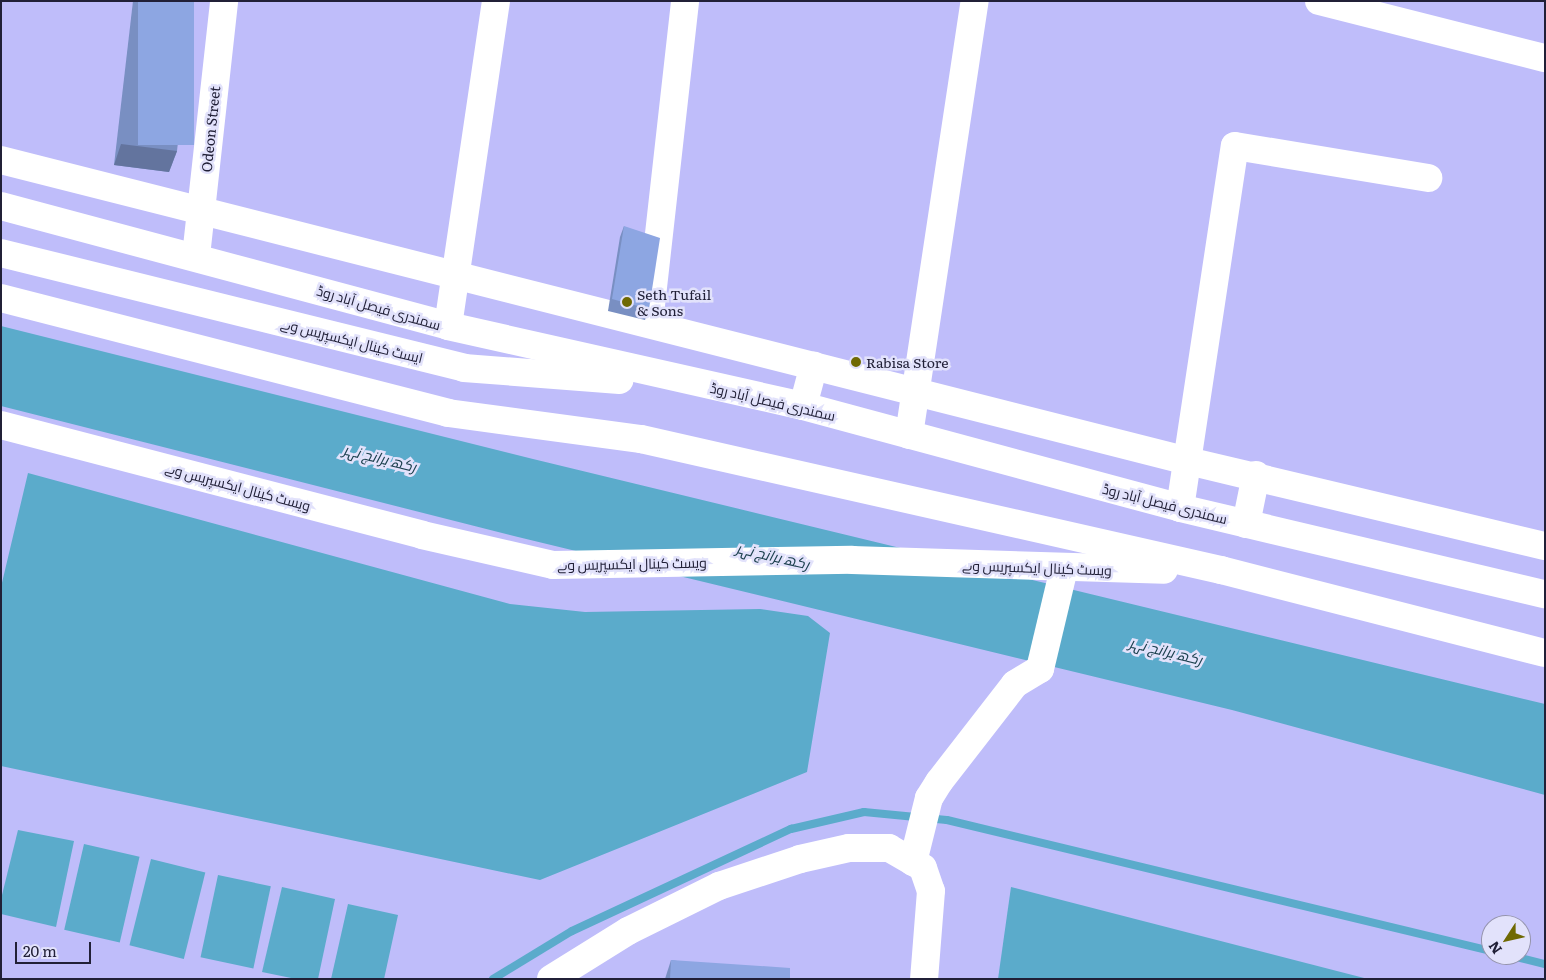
<!DOCTYPE html>
<html>
<head>
<meta charset="utf-8">
<style>
	body { margin:0 }
	#map { position:relative; width:1546px; height:980px; overflow:hidden; background:#bfbdfa; font-family:Literata,Cairo,serif }
	div>[style] { position:absolute }
	[style*='--x'] { left:calc(var(--x)*1px); top:calc(var(--y)*1px); width:calc(var(--w)*1px); rotate:calc(var(--a)*1deg) }
	.water>* { inset:0; background:#5babcb; transform-origin:0 0 }
	.stream>* { height:8px; margin:-4px; padding:0 4px; transform-origin:4px; border-radius:4px; background:#5babcb }
	.minor>* { height:28px; margin:-14px; padding:0 14px; transform-origin:14px; border-radius:14px; background:#fff }
	.tertiary>* { height:28px; margin:-14px; padding:0 14px; transform-origin:14px; border-radius:14px; background:#fff }
	.primary>* { height:28px; margin:-14px; padding:0 14px; transform-origin:14px; border-radius:14px; background:#fff }
	.wall>* { inset:0; background:#798fc2 }
	.shaded-wall>* { inset:0; background:#63749e }
	.building>* { inset:0; background:#8da6e2; transform-origin:0 0 }
	.dots>* { width:14px; height:14px; translate:-50% -50%; box-sizing:border-box; border:2px solid #e2e2fb; border-radius:50% }
	span { translate:-50% -50%; white-space:nowrap; text-align:center; line-height:1.15; -webkit-text-stroke:5px #e2e2fb; paint-order:stroke }
	.street-label { font-size:14px; color:#212037 }
	.poi-label { font-size:14px; color:#212037 }
	.left { translate:0 -50%; text-align:left }
	.water-label { font-size:15px; color:#1c404e; font-style:italic }
	.frame { position:absolute; inset:0; border:2px solid #212037; pointer-events:none }
	.north { position:absolute; left:1481px; top:915px; width:50px; height:50px; box-sizing:border-box; background:#e2e2fb; border:1px solid #9594ad; border-radius:50%; rotate:235deg; font-size:14px; font-weight:700; line-height:20px; text-align:center; color:#212037 }
	.north::after { content:''; display:block; margin:auto; width:18px; height:22px; background:#6f6903; clip-path:polygon(50% 0,100% 100%,50% 72%,0 100%) }
	.scale { position:absolute; left:15px; top:942px; width:76px; height:22px; box-sizing:border-box; border:2px solid #212037; border-top:0; padding-left:6px; font-size:15px; line-height:18px; white-space:nowrap; color:#212037; -webkit-text-stroke:4px #e2e2fb; paint-order:stroke }
</style>
</head>
<body>
<div id="map">
	<div class="water">
		<i style="clip-path:polygon(1px 326px,533px 459px,1545px 704px,1545px 795px,1232px 710px,518px 537px,1px 406px)"></i>
		<i style="clip-path:polygon(28px 473px,510px 604px,585px 612px,760px 609px,808px 616px,830px 633px,807px 772px,540px 880px,1px 766px,1px 587px)"></i>
		<i style="clip-path:polygon(18px 830px,74px 841px,56px 927px,1px 914px,1px 899px)"></i>
		<i style="left:84px;top:844px;width:57px;height:88px;rotate:13deg"></i>
		<i style="left:151px;top:859px;width:56px;height:89px;rotate:14deg"></i>
		<i style="left:218px;top:875px;width:54px;height:84px;rotate:12deg"></i>
		<i style="clip-path:polygon(282px 887px,335px 899px,318px 979px,296px 979px,262px 972px)"></i>
		<i style="clip-path:polygon(1011px 887px,1368px 979px,998px 979px)"></i>
		<i style="clip-path:polygon(348px 904px,398px 915px,384px 979px,331px 979px)"></i>
	</div>
	<div class="stream">
		<i style="--x:1508;--y:955;--w:38;--a:14"></i>
		<i style="--x:493;--y:979;--w:92;--a:-31.3"></i>
		<i style="--x:572;--y:931;--w:242;--a:-25"></i>
		<i style="--x:791;--y:829;--w:75;--a:-13.1"></i>
		<i style="--x:864;--y:812;--w:83;--a:5.5"></i>
		<i style="--x:947;--y:820;--w:560;--a:13.54"></i>
	</div>
	<div class="minor">
		<i style="--x:1319;--y:1;--w:233;--a:14.2"></i>
		<i style="--x:1;--y:160;--w:1225;--a:14.23"></i>
		<i style="--x:1188;--y:461;--w:367;--a:13.4"></i>
		<i style="--x:649;--y:323;--w:324;--a:-83.6"></i>
		<i style="--x:448;--y:326;--w:329;--a:-81.6"></i>
		<i style="--x:803;--y:406;--w:42;--a:-75"></i>
		<i style="--x:909;--y:435;--w:439;--a:-81.4"></i>
		<i style="--x:1180;--y:508;--w:366;--a:-81.4"></i>
		<i style="--x:1235;--y:146;--w:196;--a:9.4"></i>
		<i style="--x:1246;--y:524;--w:50;--a:-78.5"></i>
		<i style="--x:913;--y:862;--w:66;--a:-76"></i>
		<i style="--x:929;--y:798;--w:19;--a:-58"></i>
		<i style="--x:939;--y:782;--w:124;--a:-52.2"></i>
		<i style="--x:1015;--y:684;--w:29;--a:-31"></i>
		<i style="--x:1040;--y:669;--w:104;--a:-76.6"></i>
		<i style="--x:551;--y:979;--w:91;--a:-31.9"></i>
		<i style="--x:628;--y:931;--w:102;--a:-26.3"></i>
		<i style="--x:719;--y:886;--w:85;--a:-18.4"></i>
		<i style="--x:800;--y:859;--w:50;--a:-12.7"></i>
		<i style="--x:849;--y:848;--w:40;--a:0"></i>
		<i style="--x:889;--y:848;--w:39;--a:30"></i>
		<i style="--x:923;--y:868;--w:24;--a:71"></i>
		<i style="--x:931;--y:891;--w:88;--a:94.5"></i>
	</div>
	<div class="tertiary">
		<i style="--x:196;--y:256;--w:257;--a:-83.7"></i>
	</div>
	<div class="primary">
		<i style="--x:1;--y:206;--w:463;--a:15"></i>
		<i style="--x:448;--y:326;--w:364;--a:12.7"></i>
		<i style="--x:803;--y:406;--w:391;--a:15.1"></i>
		<i style="--x:1180;--y:508;--w:375;--a:13.3"></i>
		<i style="--x:1;--y:253;--w:477;--a:13.9"></i>
		<i style="--x:464;--y:368;--w:156;--a:4.4"></i>
		<i style="--x:1;--y:298;--w:462;--a:14.4"></i>
		<i style="--x:448;--y:413;--w:195;--a:7.7"></i>
		<i style="--x:641;--y:439;--w:595;--a:12.73"></i>
		<i style="--x:1221;--y:570;--w:334;--a:14.4"></i>
		<i style="--x:1;--y:425;--w:435;--a:14.6"></i>
		<i style="--x:422;--y:535;--w:134;--a:12.9"></i>
		<i style="--x:553;--y:565;--w:299;--a:-1"></i>
		<i style="--x:852;--y:560;--w:312;--a:1.8"></i>
	</div>
	<div class="wall">
		<i style="clip-path:polygon(133px 1px,194px 1px,177px 151px,169px 172px,114px 165px)"></i>
		<i style="clip-path:polygon(624px 226px,649px 309px,645px 320px,608px 311px,620px 237px)"></i>
		<i style="clip-path:polygon(671px 960px,790px 979px,665px 979px)"></i>
	</div>
	<div class="shaded-wall">
		<i style="clip-path:polygon(121px 144px,177px 151px,169px 172px,114px 165px)"></i>
	</div>
	<div class="building">
		<i style="left:138px;top:1px;width:56px;height:144px"></i>
		<i style="clip-path:polygon(624px 226px,660px 238px,649px 309px,612px 299px)"></i>
		<i style="clip-path:polygon(671px 960px,790px 968px,790px 979px,670px 979px)"></i>
	</div>
	<div class="dots">
		<i style="left:627px;top:302px;background:#6f6903"></i>
		<i style="left:856px;top:362px;background:#6f6903"></i>
	</div>
	<div class="street-label">
		<span style="left:210px;top:129px;rotate:-84deg">Odeon Street</span>
		<span style="left:379px;top:307px;rotate:16deg">سمندری فیصل آباد روڈ</span>
		<span style="left:352px;top:340px;rotate:14deg">ایسٹ کینال ایکسپریس وے</span>
		<span style="left:773px;top:401px;rotate:13deg">سمندری فیصل آباد روڈ</span>
		<span style="left:238px;top:486px;rotate:15deg">ویسٹ کینال ایکسپریس وے</span>
		<span style="left:1165px;top:503px;rotate:14deg">سمندری فیصل آباد روڈ</span>
		<span style="left:632px;top:563px;rotate:-1deg">ویسٹ کینال ایکسپریس وے</span>
		<span style="left:1037px;top:567px;rotate:2deg">ویسٹ کینال ایکسپریس وے</span>
	</div>
	<div class="poi-label">
		<span class="left" style="left:637px;top:302px">Seth Tufail<br>&amp; Sons</span>
		<span class="left" style="left:866px;top:362px">Rabisa Store</span>
	</div>
	<div class="water-label">
		<span style="left:380px;top:457px;rotate:14deg">رکھ برانچ نہر</span>
		<span style="left:773px;top:555px;rotate:13deg">رکھ برانچ نہر</span>
		<span style="left:1166px;top:650px;rotate:14deg">رکھ برانچ نہر</span>
	</div>
	<div class="frame"></div>
	<div class="north">N</div>
	<div class="scale">20 m</div>
</div>
</body>
</html>
